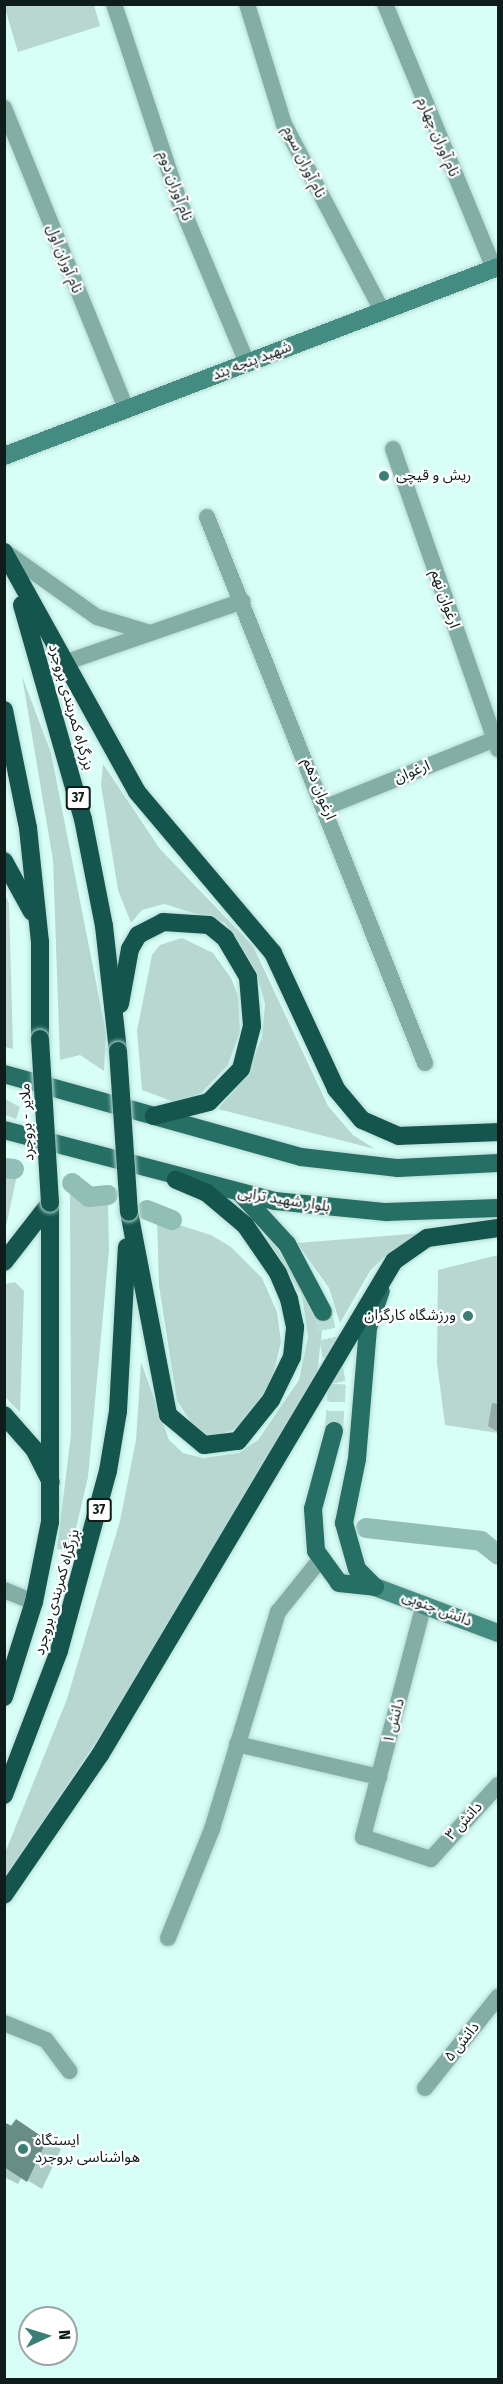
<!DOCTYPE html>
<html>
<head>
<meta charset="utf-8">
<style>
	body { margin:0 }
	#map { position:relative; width:503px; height:2384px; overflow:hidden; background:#d7fff8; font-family:"Fira Sans Condensed","Noto Sans Arabic",sans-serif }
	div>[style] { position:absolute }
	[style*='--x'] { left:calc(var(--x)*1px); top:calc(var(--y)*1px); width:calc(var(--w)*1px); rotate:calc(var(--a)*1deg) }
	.green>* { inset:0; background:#b8d7d1 }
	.shadow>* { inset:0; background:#0003 }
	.canal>* { height:20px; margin:-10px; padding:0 10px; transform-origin:10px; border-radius:10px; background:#91beb6 }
	.building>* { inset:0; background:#688d87 }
	.primary-tunnel>* { height:18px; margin-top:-9px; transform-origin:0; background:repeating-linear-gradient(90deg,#b9ddd7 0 18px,transparent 0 27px) }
	.roads { filter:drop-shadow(0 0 2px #b7dbd4) drop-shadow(0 0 2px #b7dbd4) }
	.street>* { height:16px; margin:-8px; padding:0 8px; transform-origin:8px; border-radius:8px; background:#82aea6 }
	.secondary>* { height:18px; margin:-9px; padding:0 9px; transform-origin:9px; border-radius:9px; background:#448b81 }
	.primary>* { height:18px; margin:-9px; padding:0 9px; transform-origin:9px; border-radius:9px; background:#256f65 }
	.highway>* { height:18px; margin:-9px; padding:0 9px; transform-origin:9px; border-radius:9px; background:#14554d }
	.bridges { filter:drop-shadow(0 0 2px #b7dbd4) drop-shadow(0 0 2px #b7dbd4) }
	.highway-bridge>* { height:18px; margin:-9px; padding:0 9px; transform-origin:9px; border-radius:9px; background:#14554d }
	.dots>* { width:16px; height:16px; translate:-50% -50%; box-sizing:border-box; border:3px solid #fff; border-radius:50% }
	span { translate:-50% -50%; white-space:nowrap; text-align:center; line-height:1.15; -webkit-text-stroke:4.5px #fff; paint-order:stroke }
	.shield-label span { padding:2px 4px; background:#fff; border:2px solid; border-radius:4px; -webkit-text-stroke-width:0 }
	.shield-label { font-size:14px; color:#0e1d1a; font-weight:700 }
	.street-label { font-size:15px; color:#0e1d1a }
	.poi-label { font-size:15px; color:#0e1d1a }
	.left { translate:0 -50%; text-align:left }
	.right { translate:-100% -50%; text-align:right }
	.frame { position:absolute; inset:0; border:6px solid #0e1d1a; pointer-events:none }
	.north { position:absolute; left:18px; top:2306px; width:60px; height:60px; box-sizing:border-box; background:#fff; border:2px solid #9fa5a3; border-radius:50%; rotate:86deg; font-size:16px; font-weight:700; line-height:24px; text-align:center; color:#0e1d1a }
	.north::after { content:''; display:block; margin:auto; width:21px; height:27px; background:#3a7f75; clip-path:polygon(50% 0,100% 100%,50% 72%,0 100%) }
</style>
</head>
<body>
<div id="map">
	<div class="green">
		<i style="clip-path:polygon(4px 5px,94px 5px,100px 26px,18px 52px)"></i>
		<i style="clip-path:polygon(22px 676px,51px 753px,106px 1033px,104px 1071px,80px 1055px,60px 1060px,53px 860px)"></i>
		<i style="clip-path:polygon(103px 764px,160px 849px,253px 946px,328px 1106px,353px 1135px,375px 1149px,218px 1109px,244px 1078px,262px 1038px,265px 1004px,258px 978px,225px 923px,164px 904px,142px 910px,131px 923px,118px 890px,101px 785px)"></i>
		<i style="clip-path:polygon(4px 893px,9px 903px,13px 1049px,5px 1047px)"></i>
		<i style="clip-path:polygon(182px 938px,213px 953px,231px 978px,238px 996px,240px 1031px,228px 1065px,200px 1094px,177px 1103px,142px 1090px,137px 1031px,152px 955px,160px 945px)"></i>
		<i style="clip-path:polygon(5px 1099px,20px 1107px,16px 1119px,5px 1115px)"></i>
		<i style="clip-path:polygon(5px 1167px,17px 1175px,5px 1231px)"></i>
		<i style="clip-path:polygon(70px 1191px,88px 1205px,108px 1201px,109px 1250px,88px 1477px,71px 1550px,57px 1549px,71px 1434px)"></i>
		<i style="clip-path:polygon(157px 1218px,211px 1235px,231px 1247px,262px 1278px,277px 1312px,281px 1342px,271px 1383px,241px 1427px,218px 1435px,200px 1435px,177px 1401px,159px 1286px)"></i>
		<i style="clip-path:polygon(262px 1229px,304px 1286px,322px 1330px,317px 1375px,102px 1733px,5px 1878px,5px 1853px,67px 1699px,120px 1521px,136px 1440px,141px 1362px,169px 1440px,183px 1453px,203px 1458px,239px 1453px,258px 1440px,299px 1380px,308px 1337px,302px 1295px)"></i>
		<i style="clip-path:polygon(435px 1232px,384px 1257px,370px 1271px,340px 1323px,329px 1288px,297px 1243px)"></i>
		<i style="clip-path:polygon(498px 1255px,498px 1433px,445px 1425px,437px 1363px,438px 1270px)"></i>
		<i style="clip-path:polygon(15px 1282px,24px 1291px,20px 1412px,4px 1396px,5px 1284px)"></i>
	</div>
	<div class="shadow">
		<i style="clip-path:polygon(492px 1403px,498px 1404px,498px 1432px,488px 1426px)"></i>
		<i style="clip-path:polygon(4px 2123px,31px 2130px,61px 2149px,42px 2189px,22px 2177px,18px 2184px,4px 2177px)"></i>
	</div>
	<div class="canal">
		<i style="--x:4;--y:1168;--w:10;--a:6"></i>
		<i style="--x:72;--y:1183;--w:22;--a:39"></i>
		<i style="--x:89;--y:1197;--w:19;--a:-6"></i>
		<i style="--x:147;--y:1210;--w:27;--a:22"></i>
		<i style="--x:366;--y:1528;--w:116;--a:6.4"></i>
		<i style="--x:481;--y:1541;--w:22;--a:39"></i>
	</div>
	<div class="building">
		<i style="clip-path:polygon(16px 2119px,47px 2140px,27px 2182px,4px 2167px,4px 2122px,11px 2126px)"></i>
	</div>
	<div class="primary-tunnel">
		<i style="--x:323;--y:1312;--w:73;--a:79"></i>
		<i style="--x:337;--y:1384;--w:47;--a:93.7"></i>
	</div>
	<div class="roads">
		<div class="street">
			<i style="--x:114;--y:4;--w:207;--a:71.7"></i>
			<i style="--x:179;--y:201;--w:176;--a:67.2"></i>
			<i style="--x:247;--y:4;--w:126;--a:72.9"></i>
			<i style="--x:284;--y:124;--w:211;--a:62.3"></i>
			<i style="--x:385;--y:4;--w:287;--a:67.6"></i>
			<i style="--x:4;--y:108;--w:325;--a:67.9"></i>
			<i style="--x:393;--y:449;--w:318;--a:70.7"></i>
			<i style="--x:207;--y:517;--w:588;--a:68.23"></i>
			<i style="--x:4;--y:551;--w:114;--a:35.4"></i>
			<i style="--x:97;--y:617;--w:52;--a:16.7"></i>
			<i style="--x:64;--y:663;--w:189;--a:-19.1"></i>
			<i style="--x:326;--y:807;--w:185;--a:-21.9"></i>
			<i style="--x:4;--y:1590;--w:32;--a:22"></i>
			<i style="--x:424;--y:1604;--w:241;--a:104.7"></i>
			<i style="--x:363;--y:1837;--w:71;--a:17.9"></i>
			<i style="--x:431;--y:1859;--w:100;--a:-47.8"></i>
			<i style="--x:237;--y:1744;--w:146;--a:13.1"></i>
			<i style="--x:168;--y:1938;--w:118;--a:-68"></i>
			<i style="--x:212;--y:1829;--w:227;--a:-73.1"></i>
			<i style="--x:278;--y:1612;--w:65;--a:-51.2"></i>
			<i style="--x:4;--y:2023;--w:45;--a:22"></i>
			<i style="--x:46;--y:2040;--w:39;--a:53"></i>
			<i style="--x:425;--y:2088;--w:117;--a:-51.3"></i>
		</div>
		<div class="secondary">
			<i style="--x:4;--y:456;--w:529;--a:-20.94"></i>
			<i style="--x:375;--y:1587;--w:131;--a:20.5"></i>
		</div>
		<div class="primary">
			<i style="--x:4;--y:1074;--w:308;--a:15.6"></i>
			<i style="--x:301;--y:1157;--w:98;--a:6.5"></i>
			<i style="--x:398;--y:1168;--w:100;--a:-2.9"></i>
			<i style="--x:4;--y:1130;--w:280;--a:14.7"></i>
			<i style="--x:275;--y:1201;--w:112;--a:5.7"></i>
			<i style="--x:386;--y:1212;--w:112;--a:-2"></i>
			<i style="--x:241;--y:1194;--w:68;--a:47.4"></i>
			<i style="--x:287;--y:1244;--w:77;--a:62.1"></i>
			<i style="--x:334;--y:1431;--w:81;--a:105.1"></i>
			<i style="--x:313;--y:1509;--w:42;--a:85.9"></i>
			<i style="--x:316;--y:1551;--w:39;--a:54"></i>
			<i style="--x:339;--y:1583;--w:36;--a:6"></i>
			<i style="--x:375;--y:1587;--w:25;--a:-135"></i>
			<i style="--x:357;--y:1569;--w:48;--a:-105.8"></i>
			<i style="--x:344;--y:1523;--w:65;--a:-78.5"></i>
			<i style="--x:357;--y:1459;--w:131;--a:-85.2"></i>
			<i style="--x:368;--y:1328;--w:39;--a:-71"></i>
		</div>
		<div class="highway">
			<i style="--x:4;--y:552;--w:274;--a:61"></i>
			<i style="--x:137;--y:792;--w:211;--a:49.8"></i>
			<i style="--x:273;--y:953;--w:150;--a:65.1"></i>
			<i style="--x:336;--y:1089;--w:40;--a:50"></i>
			<i style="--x:362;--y:1120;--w:40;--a:23.4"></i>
			<i style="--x:399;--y:1136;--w:99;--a:-2.3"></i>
			<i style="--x:22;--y:605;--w:223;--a:74.1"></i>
			<i style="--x:83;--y:819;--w:109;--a:78.9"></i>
			<i style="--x:104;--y:926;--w:126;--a:83.6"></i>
			<i style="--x:4;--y:710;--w:120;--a:78.5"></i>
			<i style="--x:28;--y:828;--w:115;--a:84"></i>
			<i style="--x:40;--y:942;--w:97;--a:90"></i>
			<i style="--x:4;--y:861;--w:58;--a:61.2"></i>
			<i style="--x:120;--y:1004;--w:56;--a:-79.7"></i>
			<i style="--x:130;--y:949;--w:16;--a:-60"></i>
			<i style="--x:138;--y:935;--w:28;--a:-27"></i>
			<i style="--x:163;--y:922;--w:46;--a:3.7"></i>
			<i style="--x:209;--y:925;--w:21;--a:39"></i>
			<i style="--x:225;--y:938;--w:45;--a:59.5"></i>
			<i style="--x:248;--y:977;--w:49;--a:85.3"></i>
			<i style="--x:252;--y:1026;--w:44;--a:104.3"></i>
			<i style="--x:241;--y:1069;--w:46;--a:134.1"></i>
			<i style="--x:209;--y:1102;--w:57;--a:165.7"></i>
			<i style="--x:129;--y:1212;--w:207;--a:79.1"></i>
			<i style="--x:168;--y:1415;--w:47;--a:39.8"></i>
			<i style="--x:204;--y:1445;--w:34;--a:-7"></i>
			<i style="--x:238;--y:1441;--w:53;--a:-51.2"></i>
			<i style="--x:271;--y:1400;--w:48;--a:-64"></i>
			<i style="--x:292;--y:1357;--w:30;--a:-84"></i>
			<i style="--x:295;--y:1327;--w:29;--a:-102"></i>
			<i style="--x:289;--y:1299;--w:28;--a:-113"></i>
			<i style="--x:278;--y:1273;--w:58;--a:-124.5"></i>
			<i style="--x:245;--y:1225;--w:50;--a:-139.9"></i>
			<i style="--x:207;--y:1193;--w:34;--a:-157"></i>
			<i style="--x:4;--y:1262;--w:75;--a:-52.1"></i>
			<i style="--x:4;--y:1415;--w:45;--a:48.6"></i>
			<i style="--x:34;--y:1449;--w:37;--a:63"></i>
			<i style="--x:4;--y:1697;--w:100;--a:-72.5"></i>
			<i style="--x:34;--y:1602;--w:82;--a:-78.7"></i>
			<i style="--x:50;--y:1522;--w:319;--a:-90"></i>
			<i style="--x:4;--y:1795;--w:154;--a:-69.1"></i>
			<i style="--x:59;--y:1651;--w:187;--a:-74.8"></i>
			<i style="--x:108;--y:1471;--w:61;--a:-80.5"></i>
			<i style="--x:118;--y:1411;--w:164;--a:-86.9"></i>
			<i style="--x:4;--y:1895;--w:170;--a:-55.6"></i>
			<i style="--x:100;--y:1755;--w:575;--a:-59.24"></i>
			<i style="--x:394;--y:1261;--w:40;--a:-34.9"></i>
			<i style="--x:427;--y:1238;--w:72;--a:-8"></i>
		</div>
	</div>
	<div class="bridges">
		<div class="highway-bridge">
			<i style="--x:40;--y:1039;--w:164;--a:86.5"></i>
			<i style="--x:118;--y:1051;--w:161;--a:86.1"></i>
		</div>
	</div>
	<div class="dots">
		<i style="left:384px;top:476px;background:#3a7f75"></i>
		<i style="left:468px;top:1316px;background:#3a7f75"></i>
		<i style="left:23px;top:2149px;background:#3a7f75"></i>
	</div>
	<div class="shield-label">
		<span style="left:78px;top:798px">37</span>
		<span style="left:99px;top:1510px">37</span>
	</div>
	<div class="street-label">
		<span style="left:438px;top:137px;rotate:67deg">نام آوران چهارم</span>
		<span style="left:304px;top:162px;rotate:64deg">نام آوران سوم</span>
		<span style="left:175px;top:186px;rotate:70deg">نام آوران دوم</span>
		<span style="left:64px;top:259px;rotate:68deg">نام آوران اول</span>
		<span style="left:252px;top:361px;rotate:-21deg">شهید پنجه بند</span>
		<span style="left:445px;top:599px;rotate:71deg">ارغوان نهم</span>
		<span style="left:71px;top:707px;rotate:74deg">بزرگراه کمربندی بروجرد</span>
		<span style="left:412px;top:772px;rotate:-22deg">ارغوان</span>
		<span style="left:319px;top:789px;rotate:68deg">ارغوان دهم</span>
		<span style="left:27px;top:1122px;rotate:-93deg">ملایر - بروجرد</span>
		<span style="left:284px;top:1200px;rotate:9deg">بلوار شهید ترابی</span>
		<span style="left:57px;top:1592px;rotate:-74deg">بزرگراه کمربندی بروجرد</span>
		<span style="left:437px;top:1609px;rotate:21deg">دانش جنوبی</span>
		<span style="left:394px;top:1721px;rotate:-75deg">دانش ۱</span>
		<span style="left:464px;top:1821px;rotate:-47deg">دانش ۳</span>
		<span style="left:462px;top:2042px;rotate:-51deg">دانش ۵</span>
	</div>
	<div class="poi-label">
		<span class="left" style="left:396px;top:476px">ریش و قیچی</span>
		<span class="right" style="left:456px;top:1316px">ورزشگاه کارگران</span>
		<span class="left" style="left:35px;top:2149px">ایستگاه<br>هواشناسی بروجرد</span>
	</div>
	<div class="frame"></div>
	<div class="north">N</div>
</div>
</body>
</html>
